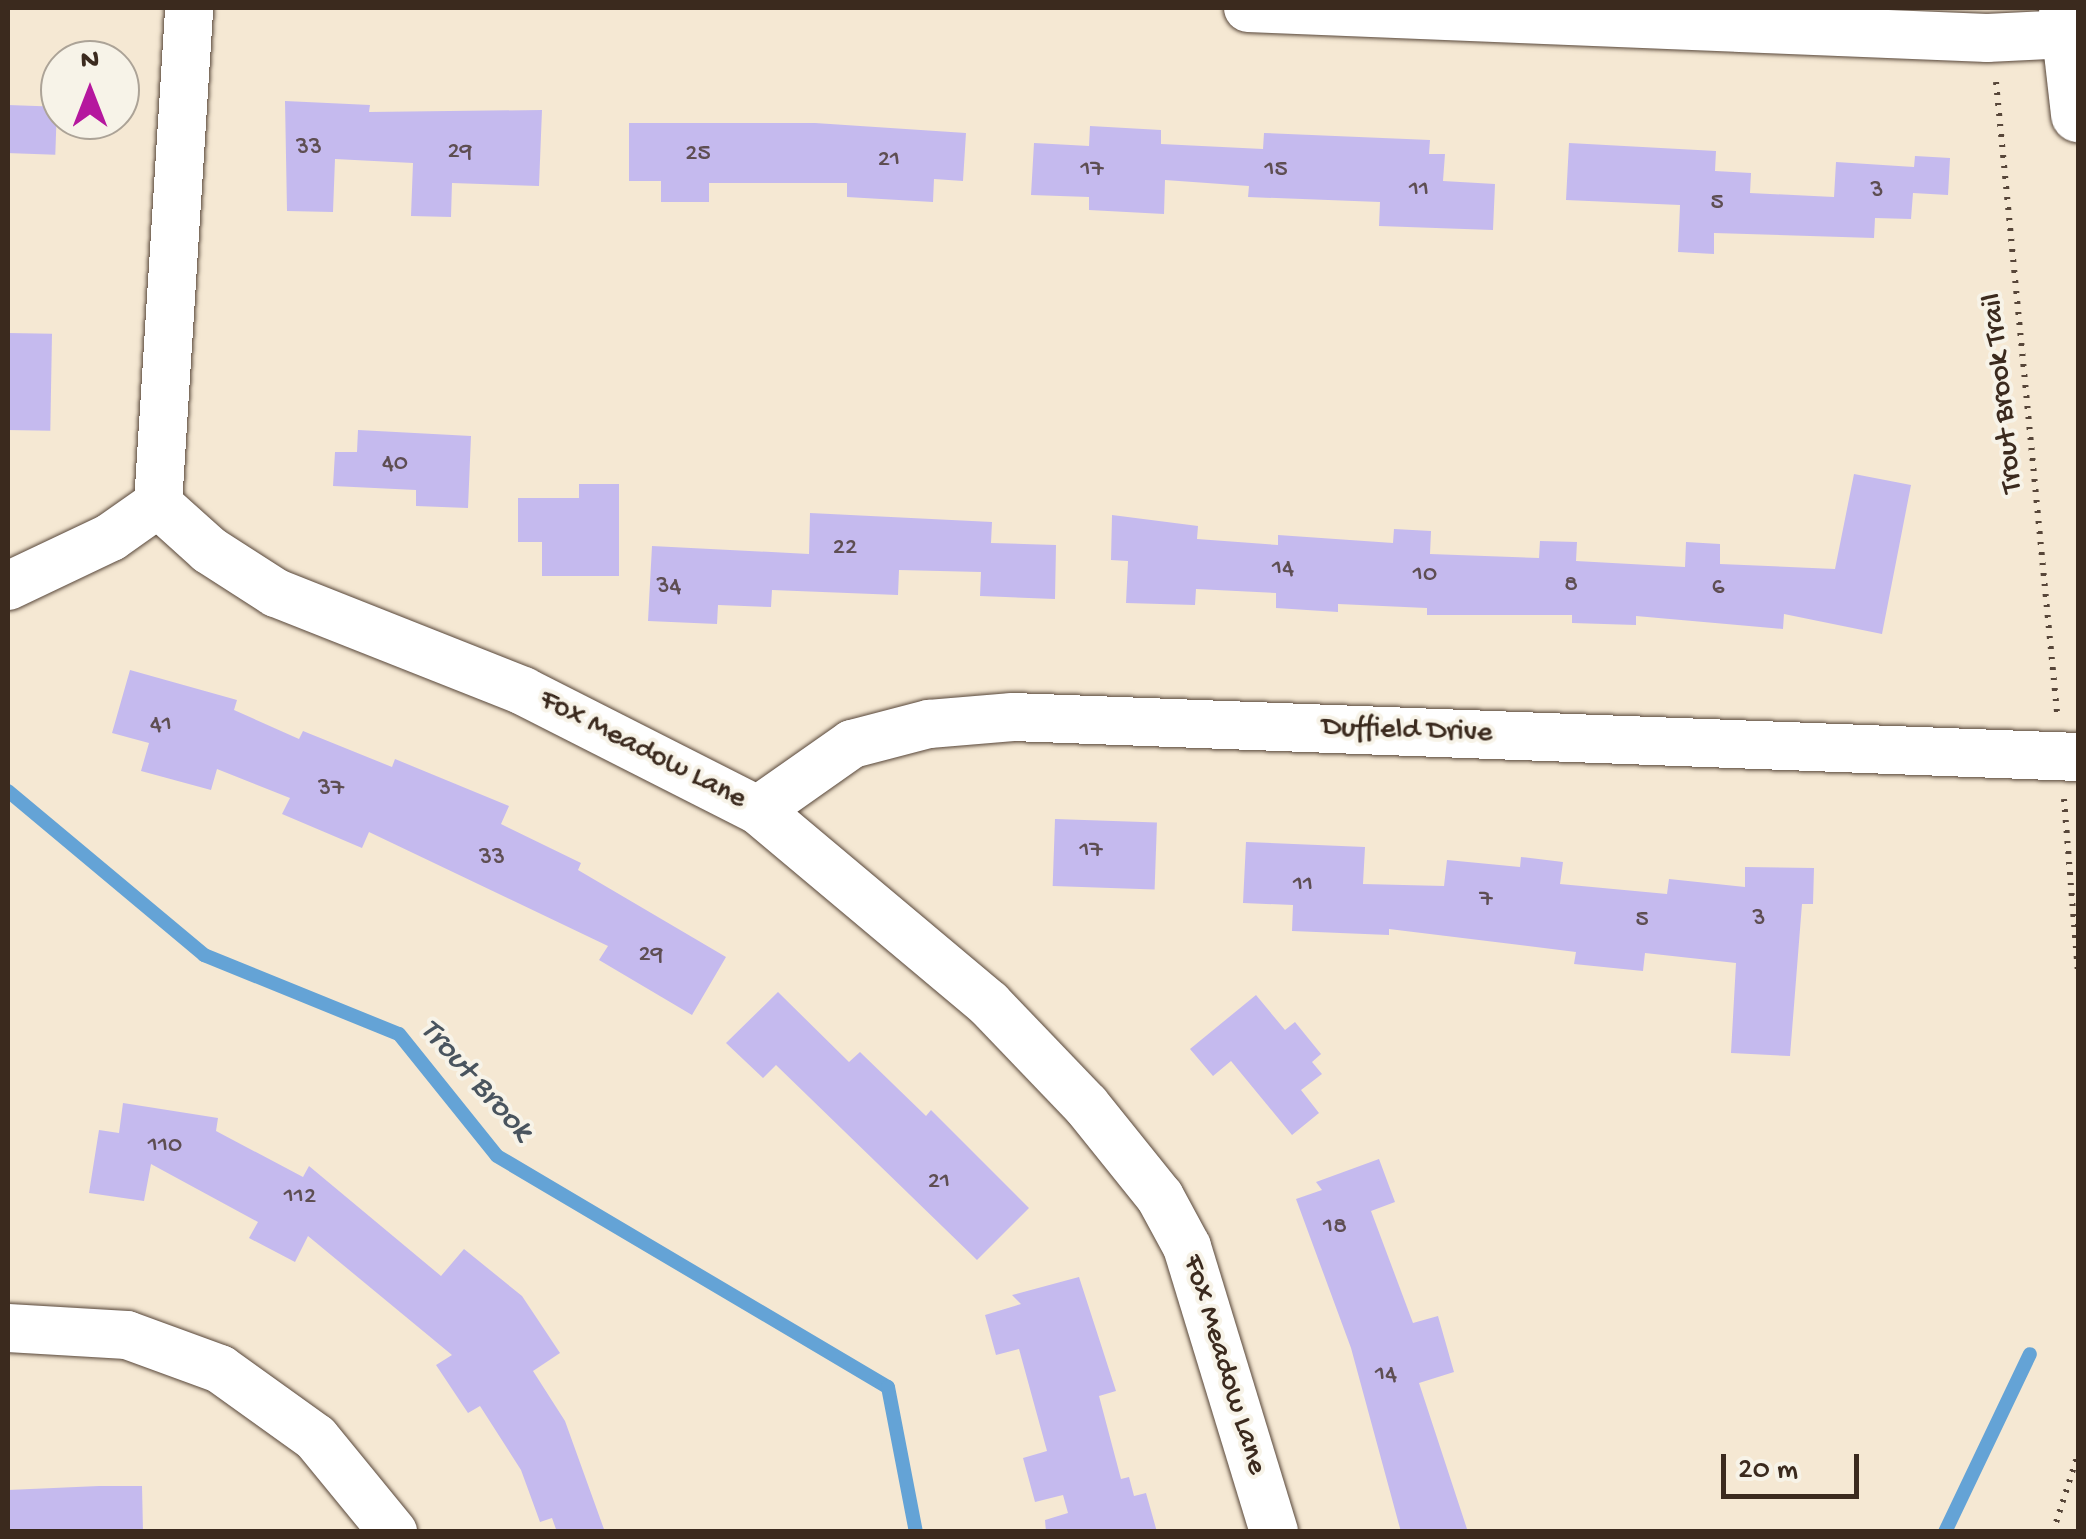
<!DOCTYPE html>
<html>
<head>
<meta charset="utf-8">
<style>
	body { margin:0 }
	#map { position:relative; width:2086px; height:1539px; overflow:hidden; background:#f5e8d3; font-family:"Gochi Hand",sans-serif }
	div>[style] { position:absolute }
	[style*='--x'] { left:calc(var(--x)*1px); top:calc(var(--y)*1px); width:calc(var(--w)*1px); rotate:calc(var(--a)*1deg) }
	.stream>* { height:14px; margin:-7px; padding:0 7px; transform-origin:7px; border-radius:7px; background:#64a3d6 }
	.building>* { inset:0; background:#c5baee; transform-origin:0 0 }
	.path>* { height:6px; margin-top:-3px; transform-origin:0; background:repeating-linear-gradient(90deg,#574639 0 2.5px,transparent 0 10.5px) }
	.roads { filter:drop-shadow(0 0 2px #574639) drop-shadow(0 0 2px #574639) }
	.minor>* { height:48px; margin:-24px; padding:0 24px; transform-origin:24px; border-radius:24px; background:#fff }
	.major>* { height:55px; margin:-27.5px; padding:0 27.5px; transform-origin:27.5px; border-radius:27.5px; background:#fff }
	span { translate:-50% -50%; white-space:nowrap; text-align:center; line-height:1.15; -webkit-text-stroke:8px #f7f3e8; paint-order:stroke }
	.number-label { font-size:25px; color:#5e4e52 }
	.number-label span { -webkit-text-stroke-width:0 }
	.street-label { font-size:30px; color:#3b2a1e }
	.water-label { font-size:32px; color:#49545e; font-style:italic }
	.frame { position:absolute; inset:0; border:10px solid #3b2a1e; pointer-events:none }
	.north { position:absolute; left:40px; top:40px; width:100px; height:100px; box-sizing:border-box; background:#f7f3e8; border:2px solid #aca397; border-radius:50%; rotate:0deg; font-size:28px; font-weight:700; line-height:40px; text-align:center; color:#3b2a1e }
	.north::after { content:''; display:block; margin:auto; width:35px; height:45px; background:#b5179e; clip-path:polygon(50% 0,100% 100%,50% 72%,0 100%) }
	.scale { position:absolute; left:1721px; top:1454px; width:138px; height:45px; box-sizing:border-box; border:5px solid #3b2a1e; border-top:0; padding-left:12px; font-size:30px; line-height:35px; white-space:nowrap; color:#3b2a1e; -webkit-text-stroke:8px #f7f3e8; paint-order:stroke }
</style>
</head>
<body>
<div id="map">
	<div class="stream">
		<i style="--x:8;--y:791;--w:256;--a:39.9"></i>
		<i style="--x:204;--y:955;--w:210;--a:22.1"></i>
		<i style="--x:399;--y:1034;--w:156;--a:51.2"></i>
		<i style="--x:497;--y:1156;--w:454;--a:30.6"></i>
		<i style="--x:888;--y:1387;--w:148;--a:79.1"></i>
		<i style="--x:1945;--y:1532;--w:197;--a:-64.5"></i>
	</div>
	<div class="building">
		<i style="clip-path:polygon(285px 101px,370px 105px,369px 112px,542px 110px,539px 186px,452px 183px,451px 217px,411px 216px,413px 163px,335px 159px,333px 212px,287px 211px)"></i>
		<i style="left:8px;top:105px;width:49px;height:48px;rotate:2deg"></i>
		<i style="clip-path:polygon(629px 123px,815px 123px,966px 133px,963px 181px,934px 179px,933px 202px,847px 197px,847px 183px,709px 183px,709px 202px,661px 202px,661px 181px,629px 181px)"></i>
		<i style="clip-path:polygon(1090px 126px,1161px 130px,1161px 144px,1263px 149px,1264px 133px,1430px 140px,1429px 154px,1445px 154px,1443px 181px,1495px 184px,1493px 230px,1379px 226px,1380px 202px,1248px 197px,1249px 186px,1165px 180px,1164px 214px,1089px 210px,1089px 197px,1031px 195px,1034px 143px,1089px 146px)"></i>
		<i style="clip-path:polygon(1569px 143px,1716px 151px,1715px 171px,1751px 173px,1750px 193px,1834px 197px,1836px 162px,1914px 167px,1915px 156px,1950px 158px,1948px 195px,1913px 193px,1911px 219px,1875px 218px,1874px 238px,1714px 233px,1714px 254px,1678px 252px,1680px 205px,1566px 200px)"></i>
		<i style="left:8px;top:333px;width:44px;height:97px;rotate:1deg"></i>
		<i style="clip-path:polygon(358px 430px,471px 436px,468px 508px,416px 506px,416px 490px,333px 486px,335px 452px,357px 452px)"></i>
		<i style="clip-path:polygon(1854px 474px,1911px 485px,1882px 634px,1784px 614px,1783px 629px,1636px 616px,1636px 625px,1572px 623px,1572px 615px,1427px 615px,1427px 608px,1338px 604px,1338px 612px,1276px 608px,1276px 593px,1196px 589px,1195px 605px,1126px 603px,1128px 561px,1111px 560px,1112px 515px,1198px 526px,1197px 539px,1278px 545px,1278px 535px,1393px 543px,1394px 529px,1431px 531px,1430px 554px,1539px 558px,1540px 541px,1577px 542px,1576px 561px,1685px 567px,1686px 542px,1720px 544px,1720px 564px,1835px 569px)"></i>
		<i style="clip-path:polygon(579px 484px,619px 484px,619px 576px,542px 576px,542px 542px,518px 542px,518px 498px,579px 498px)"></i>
		<i style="clip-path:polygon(810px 513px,992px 522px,991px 543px,1056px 545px,1055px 599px,980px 596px,981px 572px,899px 570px,898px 595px,772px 590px,771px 607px,718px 605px,717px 624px,648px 621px,652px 546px,809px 554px)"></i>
		<i style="clip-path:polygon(130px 670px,237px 700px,234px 710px,299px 739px,303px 731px,392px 767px,395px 759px,509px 806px,501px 824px,581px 863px,578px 870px,726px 957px,692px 1015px,599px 960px,608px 946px,369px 832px,362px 848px,282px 814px,290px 798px,217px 769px,211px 790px,141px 771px,149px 743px,112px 733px)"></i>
		<i style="left:1055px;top:819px;width:102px;height:67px;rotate:2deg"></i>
		<i style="clip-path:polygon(1246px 842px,1365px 847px,1363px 884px,1444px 886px,1447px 860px,1520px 867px,1521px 857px,1563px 862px,1560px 884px,1667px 894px,1669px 879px,1745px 887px,1745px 867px,1814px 868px,1813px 904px,1802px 904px,1790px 1056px,1731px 1053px,1736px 963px,1645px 953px,1643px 971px,1574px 964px,1576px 952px,1389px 929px,1389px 935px,1292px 931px,1293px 905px,1243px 903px)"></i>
		<i style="clip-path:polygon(778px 992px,849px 1062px,860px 1052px,926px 1116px,931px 1110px,1029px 1208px,977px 1260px,776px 1065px,763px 1078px,726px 1043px)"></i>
		<i style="clip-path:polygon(1256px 995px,1285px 1030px,1295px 1022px,1321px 1054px,1312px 1062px,1322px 1074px,1301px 1090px,1319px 1113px,1292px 1135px,1231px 1061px,1213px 1076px,1190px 1049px)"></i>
		<i style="clip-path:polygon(123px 1103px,218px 1118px,216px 1131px,303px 1177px,309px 1166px,441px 1276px,464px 1249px,522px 1296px,560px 1353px,533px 1371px,565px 1421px,605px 1532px,557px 1532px,552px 1518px,540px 1522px,521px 1470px,480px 1406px,468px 1413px,436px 1365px,452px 1355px,308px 1236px,295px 1262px,249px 1238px,258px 1222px,151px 1164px,144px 1201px,89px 1193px,99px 1130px,119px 1133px)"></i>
		<i style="clip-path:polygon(1379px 1159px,1395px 1202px,1371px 1211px,1413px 1323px,1438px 1316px,1454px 1372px,1419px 1383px,1468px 1532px,1401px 1532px,1351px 1348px,1296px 1199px,1322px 1190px,1316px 1182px)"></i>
		<i style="clip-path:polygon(1079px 1277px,1116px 1391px,1099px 1396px,1121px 1479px,1129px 1477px,1134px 1496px,1146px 1493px,1157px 1532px,1046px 1532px,1045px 1520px,1068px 1513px,1063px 1495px,1035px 1502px,1023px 1458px,1047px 1451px,1019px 1349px,996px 1355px,985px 1315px,1021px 1304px,1012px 1295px)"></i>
		<i style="clip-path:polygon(99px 1486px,142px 1486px,143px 1532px,8px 1532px,8px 1490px)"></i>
	</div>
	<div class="path">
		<i style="--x:1996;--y:82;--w:633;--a:84.47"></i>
		<i style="--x:2064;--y:799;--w:174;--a:85.4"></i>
		<i style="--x:2053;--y:1532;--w:82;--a:-72.2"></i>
	</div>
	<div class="roads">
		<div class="minor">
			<i style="--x:1248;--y:8;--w:740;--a:2.32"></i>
			<i style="--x:1987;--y:38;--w:82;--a:-2.8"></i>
			<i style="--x:158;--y:504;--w:69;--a:42"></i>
			<i style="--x:209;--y:550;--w:80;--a:32.7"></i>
			<i style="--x:276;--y:593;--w:266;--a:21.6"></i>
			<i style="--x:523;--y:691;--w:263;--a:26.9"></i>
			<i style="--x:758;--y:810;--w:302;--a:40"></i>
			<i style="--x:989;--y:1004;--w:140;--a:46.2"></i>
			<i style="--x:1086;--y:1105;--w:118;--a:51.2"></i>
			<i style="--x:1160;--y:1197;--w:57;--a:61.6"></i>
			<i style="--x:1187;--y:1247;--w:298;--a:73"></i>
			<i style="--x:158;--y:504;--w:497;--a:-86.4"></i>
			<i style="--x:8;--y:586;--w:114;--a:-25.4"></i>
			<i style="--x:111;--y:537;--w:57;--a:-35.1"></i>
			<i style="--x:758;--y:810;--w:115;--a:-35.1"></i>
			<i style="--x:852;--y:744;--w:80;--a:-14.6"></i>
			<i style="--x:929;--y:724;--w:84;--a:-4.8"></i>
			<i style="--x:1013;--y:717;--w:1066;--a:2.15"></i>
			<i style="--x:8;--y:1328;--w:119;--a:3.4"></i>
			<i style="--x:127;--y:1335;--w:99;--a:20.1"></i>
			<i style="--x:220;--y:1369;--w:118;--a:35.7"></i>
			<i style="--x:316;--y:1438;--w:122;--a:50.7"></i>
		</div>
		<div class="major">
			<i style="--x:2066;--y:8;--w:107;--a:83.5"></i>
		</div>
	</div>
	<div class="number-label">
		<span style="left:309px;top:149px">33</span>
		<span style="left:460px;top:153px">29</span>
		<span style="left:698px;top:155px">25</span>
		<span style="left:889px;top:161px">21</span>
		<span style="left:1092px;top:171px">17</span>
		<span style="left:1276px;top:171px">15</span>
		<span style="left:1419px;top:191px">11</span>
		<span style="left:1877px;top:192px">3</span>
		<span style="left:1717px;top:204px">5</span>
		<span style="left:395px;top:465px">40</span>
		<span style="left:845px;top:549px">22</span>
		<span style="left:1283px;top:570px">14</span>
		<span style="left:1425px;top:576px">10</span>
		<span style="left:1571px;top:586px">8</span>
		<span style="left:669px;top:588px">34</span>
		<span style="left:1718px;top:589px">6</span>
		<span style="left:161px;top:726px">41</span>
		<span style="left:331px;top:790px">37</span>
		<span style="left:1091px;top:852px">17</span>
		<span style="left:492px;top:859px">33</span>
		<span style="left:1303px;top:886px">11</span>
		<span style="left:1486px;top:901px">7</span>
		<span style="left:1759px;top:920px">3</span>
		<span style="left:1642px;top:921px">5</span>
		<span style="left:651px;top:956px">29</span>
		<span style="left:165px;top:1147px">110</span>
		<span style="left:939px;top:1183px">21</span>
		<span style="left:300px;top:1198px">112</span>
		<span style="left:1335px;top:1228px">18</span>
		<span style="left:1386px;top:1376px">14</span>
	</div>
	<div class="street-label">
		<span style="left:2004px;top:393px;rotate:-96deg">Trout Brook Trail</span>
		<span style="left:1407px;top:732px;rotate:2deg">Duffield Drive</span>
		<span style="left:642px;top:751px;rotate:27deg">Fox Meadow Lane</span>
		<span style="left:1223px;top:1365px;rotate:73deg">Fox Meadow Lane</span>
	</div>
	<div class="water-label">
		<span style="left:475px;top:1081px;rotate:48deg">Trout Brook</span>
	</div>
	<div class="frame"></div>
	<div class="north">N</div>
	<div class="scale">20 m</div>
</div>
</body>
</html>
